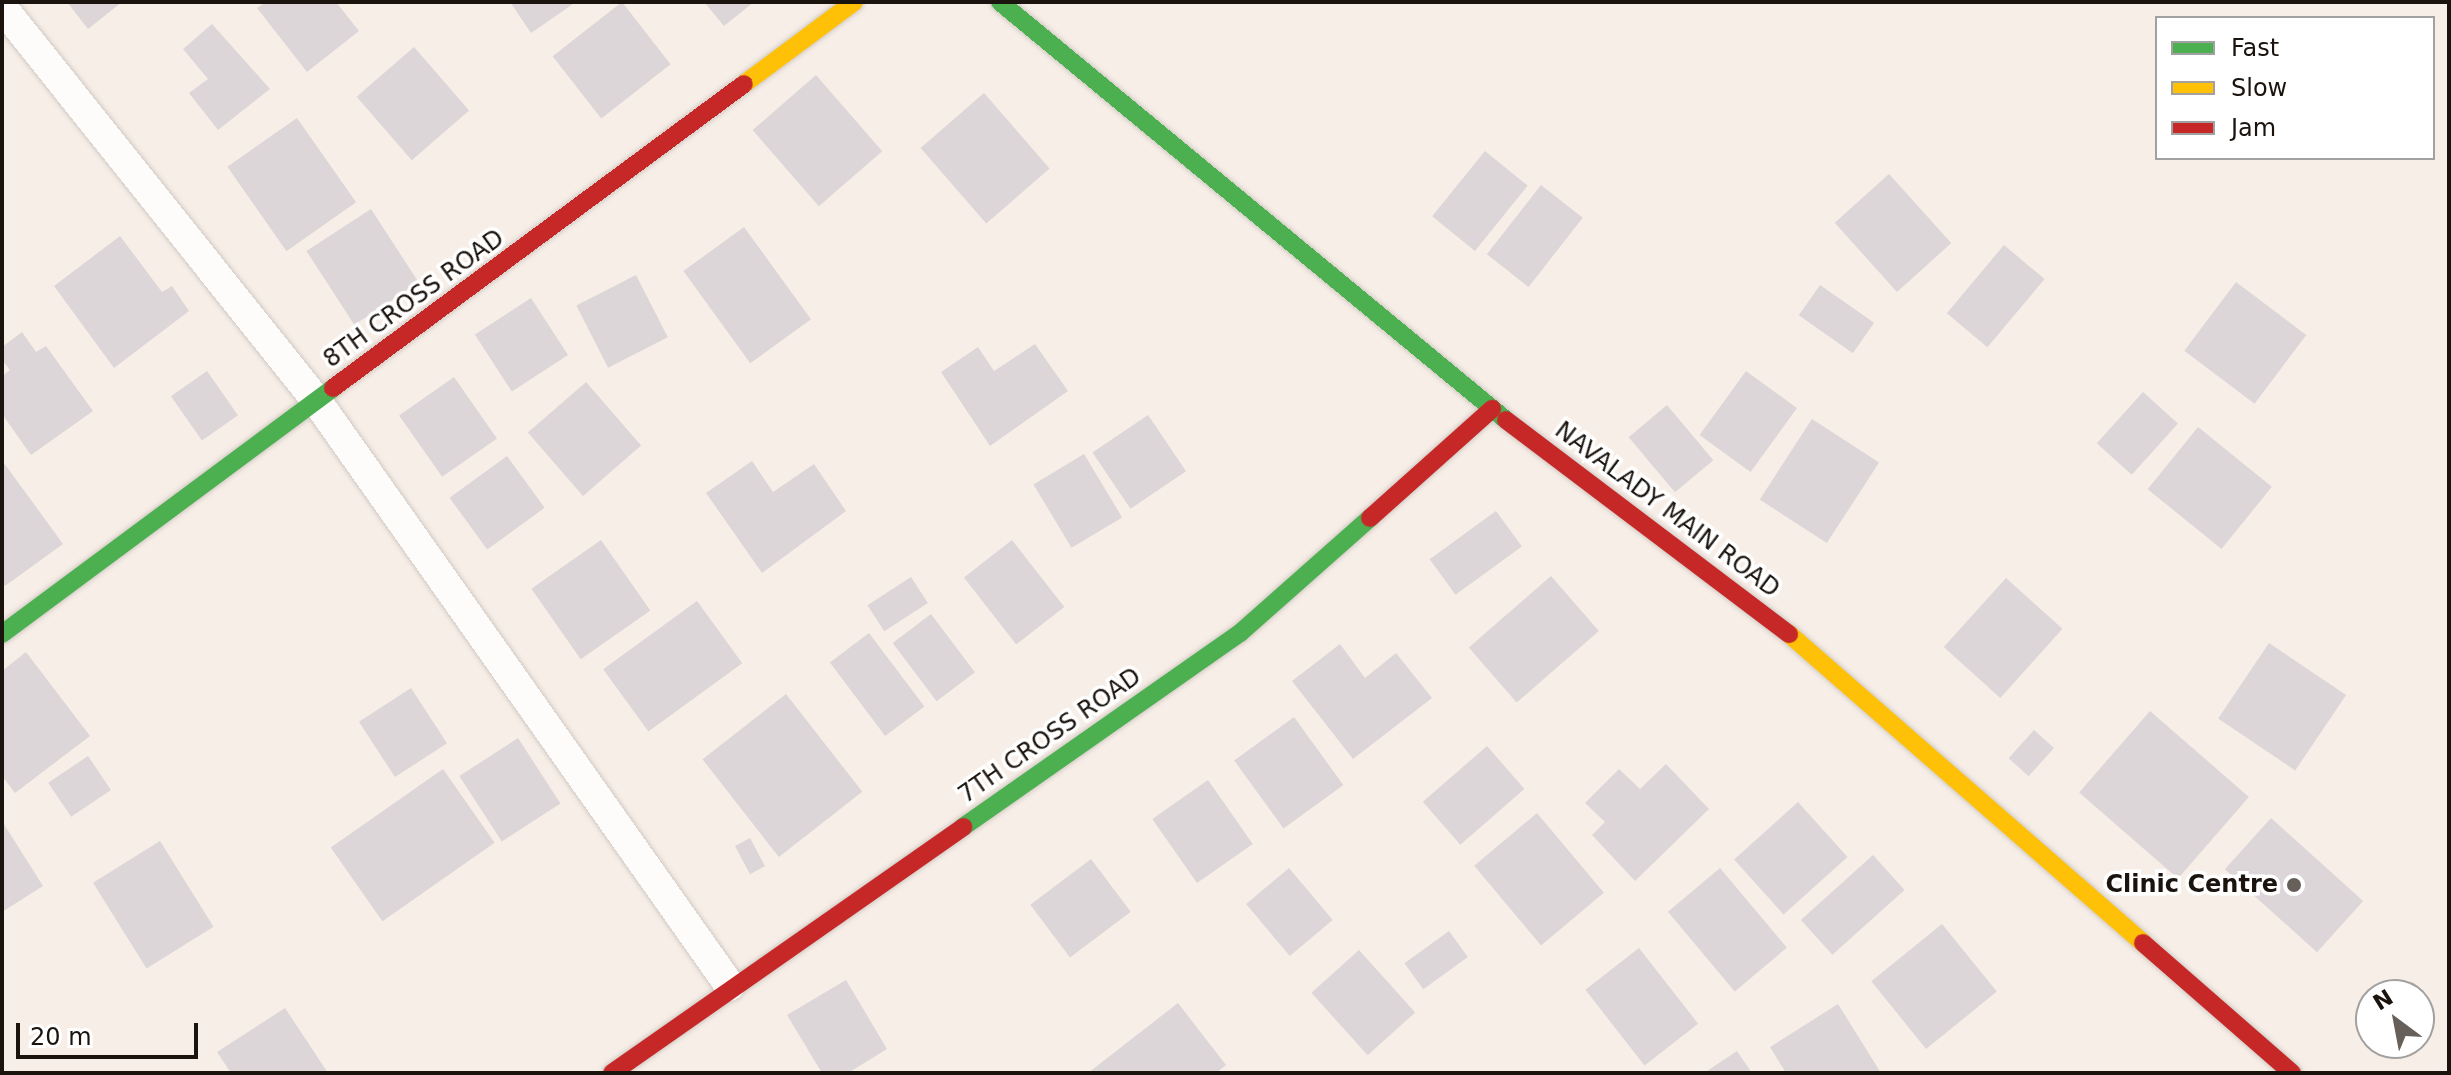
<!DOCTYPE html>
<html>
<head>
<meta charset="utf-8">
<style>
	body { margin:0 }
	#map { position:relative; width:2451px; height:1075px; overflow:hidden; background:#f7eee7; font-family:"DejaVu Sans",sans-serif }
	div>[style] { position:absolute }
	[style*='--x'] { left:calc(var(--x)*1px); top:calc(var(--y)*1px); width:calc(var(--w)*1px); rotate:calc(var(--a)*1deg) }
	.building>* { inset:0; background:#dcd6d8; transform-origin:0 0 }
	.roads { filter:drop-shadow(0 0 2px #d1cac4) drop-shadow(0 0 2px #d1cac4) }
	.lane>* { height:30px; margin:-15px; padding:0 15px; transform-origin:15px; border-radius:15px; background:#fefcfb }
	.fast>* { height:18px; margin:-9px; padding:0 9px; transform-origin:9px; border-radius:9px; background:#4caf50 }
	.slow>* { height:18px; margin:-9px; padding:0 9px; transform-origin:9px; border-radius:9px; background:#ffc107 }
	.jam>* { height:18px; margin:-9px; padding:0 9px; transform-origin:9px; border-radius:9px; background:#c62828 }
	.dots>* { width:22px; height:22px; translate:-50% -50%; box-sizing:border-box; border:4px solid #fff; border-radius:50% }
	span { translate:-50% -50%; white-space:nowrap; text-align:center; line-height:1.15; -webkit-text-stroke:7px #fff; paint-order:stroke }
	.street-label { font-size:24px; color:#1a130e }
	.poi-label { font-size:24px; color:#1a130e; font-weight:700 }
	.right { translate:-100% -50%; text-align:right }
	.frame { position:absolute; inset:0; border:4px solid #1a130e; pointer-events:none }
	.legend { position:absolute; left:2155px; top:16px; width:280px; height:144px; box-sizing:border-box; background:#fff; border:2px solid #a3a19f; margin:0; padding:10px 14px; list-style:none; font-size:24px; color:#1a130e }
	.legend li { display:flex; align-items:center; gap:16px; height:40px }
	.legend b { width:40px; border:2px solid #a3a19f }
	.north { position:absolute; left:2355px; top:979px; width:80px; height:80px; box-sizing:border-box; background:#fff; border:2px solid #a3a19f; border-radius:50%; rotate:328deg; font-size:22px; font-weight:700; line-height:32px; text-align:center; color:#1a130e }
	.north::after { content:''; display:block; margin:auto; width:28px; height:36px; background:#67605a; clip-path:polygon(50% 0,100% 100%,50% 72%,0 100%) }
	.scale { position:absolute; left:16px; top:1023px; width:182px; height:36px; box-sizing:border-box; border:4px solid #1a130e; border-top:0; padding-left:10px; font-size:24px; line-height:28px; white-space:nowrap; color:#1a130e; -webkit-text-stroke:6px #fff; paint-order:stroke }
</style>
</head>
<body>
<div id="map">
	<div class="building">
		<i style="clip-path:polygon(67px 2px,122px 2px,88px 29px)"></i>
		<i style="clip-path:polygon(266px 2px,336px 2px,359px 31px,307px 72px,257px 8px)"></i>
		<i style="clip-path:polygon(510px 2px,576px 2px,531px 33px)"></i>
		<i style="left:622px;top:2px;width:79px;height:88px;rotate:52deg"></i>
		<i style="clip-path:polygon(704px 2px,754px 2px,724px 26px)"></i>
		<i style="clip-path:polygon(212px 24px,270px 89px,218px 130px,189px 93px,208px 79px,183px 49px)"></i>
		<i style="left:414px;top:47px;width:84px;height:76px;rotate:49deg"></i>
		<i style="left:816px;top:75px;width:101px;height:84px;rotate:49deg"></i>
		<i style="left:984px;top:93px;width:100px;height:84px;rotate:49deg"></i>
		<i style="left:297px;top:118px;width:103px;height:85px;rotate:55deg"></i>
		<i style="left:1485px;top:151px;width:55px;height:84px;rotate:39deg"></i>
		<i style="left:1889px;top:174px;width:93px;height:73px;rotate:48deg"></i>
		<i style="left:1541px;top:185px;width:53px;height:88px;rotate:38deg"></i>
		<i style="left:371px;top:209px;width:88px;height:77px;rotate:57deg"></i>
		<i style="left:744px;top:227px;width:114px;height:75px;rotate:54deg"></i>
		<i style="clip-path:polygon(120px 236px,162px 292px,172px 286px,189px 311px,114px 368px,54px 286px)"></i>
		<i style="left:2004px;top:245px;width:53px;height:89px;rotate:40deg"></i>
		<i style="left:636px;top:275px;width:70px;height:67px;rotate:63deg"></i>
		<i style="left:2236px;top:282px;width:88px;height:86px;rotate:37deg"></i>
		<i style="left:1820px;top:285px;width:66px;height:37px;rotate:35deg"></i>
		<i style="left:531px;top:298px;width:68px;height:67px;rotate:57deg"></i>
		<i style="clip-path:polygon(22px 332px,36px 352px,46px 346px,93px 411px,31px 455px,2px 414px,2px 376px,10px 370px,2px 360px,2px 347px)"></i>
		<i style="clip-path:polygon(1035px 344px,1068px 391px,990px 446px,941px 372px,978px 347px,994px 371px)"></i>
		<i style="left:207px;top:371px;width:54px;height:44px;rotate:55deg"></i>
		<i style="left:1746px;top:371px;width:63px;height:79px;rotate:36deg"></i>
		<i style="left:454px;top:377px;width:75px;height:67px;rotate:55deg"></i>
		<i style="left:586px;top:382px;width:84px;height:77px;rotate:49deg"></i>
		<i style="left:2143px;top:392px;width:47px;height:69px;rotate:42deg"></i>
		<i style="left:1667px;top:405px;width:72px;height:50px;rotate:50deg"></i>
		<i style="left:1148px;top:415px;width:68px;height:67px;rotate:56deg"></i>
		<i style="left:1812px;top:419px;width:80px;height:96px;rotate:33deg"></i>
		<i style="left:2198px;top:427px;width:95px;height:80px;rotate:39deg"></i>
		<i style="left:1084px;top:454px;width:74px;height:59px;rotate:59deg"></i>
		<i style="left:507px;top:456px;width:64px;height:71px;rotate:54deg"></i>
		<i style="clip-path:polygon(752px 461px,773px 492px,814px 464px,846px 511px,762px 573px,706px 493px)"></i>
		<i style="clip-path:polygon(4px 463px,63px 544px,5px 586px,2px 581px)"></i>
		<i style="left:1496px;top:511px;width:44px;height:82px;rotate:54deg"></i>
		<i style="left:601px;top:540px;width:86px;height:85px;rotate:55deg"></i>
		<i style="left:1012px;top:540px;width:85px;height:61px;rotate:52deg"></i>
		<i style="left:1551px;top:576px;width:73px;height:109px;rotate:49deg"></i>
		<i style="left:911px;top:577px;width:31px;height:52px;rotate:57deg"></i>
		<i style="left:2006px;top:578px;width:76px;height:93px;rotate:42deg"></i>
		<i style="left:697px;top:601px;width:77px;height:116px;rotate:54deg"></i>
		<i style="left:931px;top:614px;width:73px;height:48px;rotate:53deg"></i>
		<i style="left:869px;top:633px;width:92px;height:49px;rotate:53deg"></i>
		<i style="left:2269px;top:643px;width:93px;height:91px;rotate:34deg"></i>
		<i style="clip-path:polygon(1340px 644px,1365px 678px,1396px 653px,1432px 698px,1353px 759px,1292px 681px)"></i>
		<i style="clip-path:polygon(26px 652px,90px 736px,15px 793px,2px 776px,2px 671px)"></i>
		<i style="left:411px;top:688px;width:66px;height:62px;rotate:57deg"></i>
		<i style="left:786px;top:694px;width:124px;height:106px;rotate:52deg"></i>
		<i style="left:2150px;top:711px;width:131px;height:108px;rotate:41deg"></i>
		<i style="left:1294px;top:717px;width:84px;height:74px;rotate:54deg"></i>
		<i style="left:2034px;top:730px;width:27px;height:38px;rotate:42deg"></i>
		<i style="left:518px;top:738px;width:78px;height:70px;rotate:57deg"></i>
		<i style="left:1487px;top:746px;width:57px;height:85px;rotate:49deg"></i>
		<i style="left:88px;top:756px;width:41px;height:48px;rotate:56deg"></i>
		<i style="clip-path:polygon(1666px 764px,1709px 809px,1635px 881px,1592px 835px,1605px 822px,1585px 803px,1619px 769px,1640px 789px)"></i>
		<i style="left:443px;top:769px;width:90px;height:137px;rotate:55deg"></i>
		<i style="left:1208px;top:780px;width:78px;height:68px;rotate:55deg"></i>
		<i style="left:1798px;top:802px;width:74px;height:86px;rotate:48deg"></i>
		<i style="left:1537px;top:813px;width:104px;height:82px;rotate:50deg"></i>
		<i style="left:2271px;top:818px;width:124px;height:69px;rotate:42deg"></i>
		<i style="clip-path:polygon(2px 821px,43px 886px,2px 912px)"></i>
		<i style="left:750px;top:838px;width:32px;height:17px;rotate:62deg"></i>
		<i style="left:160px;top:841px;width:101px;height:79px;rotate:58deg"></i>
		<i style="left:1873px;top:855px;width:47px;height:97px;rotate:48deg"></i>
		<i style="left:1091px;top:859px;width:66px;height:76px;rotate:53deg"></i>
		<i style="left:1289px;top:868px;width:68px;height:56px;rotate:50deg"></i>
		<i style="left:1720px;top:868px;width:104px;height:68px;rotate:50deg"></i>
		<i style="left:1942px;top:924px;width:87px;height:91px;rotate:51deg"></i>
		<i style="left:1449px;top:931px;width:32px;height:55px;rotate:54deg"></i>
		<i style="left:1639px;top:948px;width:96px;height:68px;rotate:52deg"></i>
		<i style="left:1359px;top:950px;width:84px;height:64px;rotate:48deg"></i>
		<i style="clip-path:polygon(846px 980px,887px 1049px,848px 1073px,822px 1073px,787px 1015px)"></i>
		<i style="clip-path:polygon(1178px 1003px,1226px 1065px,1216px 1073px,1088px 1073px)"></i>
		<i style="clip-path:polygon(1838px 1004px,1881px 1073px,1786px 1073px,1770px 1047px)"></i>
		<i style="clip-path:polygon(285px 1008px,328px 1073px,231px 1073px,217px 1052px)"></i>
		<i style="clip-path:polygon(1737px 1051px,1752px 1073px,1704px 1073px)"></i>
	</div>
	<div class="roads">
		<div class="lane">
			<i style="--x:2;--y:7;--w:503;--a:51.38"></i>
			<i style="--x:316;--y:400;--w:717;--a:54.76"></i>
		</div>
		<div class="fast">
			<i style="--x:1000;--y:2;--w:656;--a:39.56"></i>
			<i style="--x:2;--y:634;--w:412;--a:-36.6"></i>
			<i style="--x:963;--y:827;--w:338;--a:-35"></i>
			<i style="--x:1240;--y:633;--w:174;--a:-41.5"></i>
		</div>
		<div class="slow">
			<i style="--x:744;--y:84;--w:137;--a:-36.7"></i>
			<i style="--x:1789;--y:634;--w:470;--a:41.1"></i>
		</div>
		<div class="jam">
			<i style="--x:333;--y:388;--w:511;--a:-36.49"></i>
			<i style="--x:1506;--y:420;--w:355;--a:37.1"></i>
			<i style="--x:1370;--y:518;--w:164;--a:-41.8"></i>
			<i style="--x:2143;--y:943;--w:198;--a:41.1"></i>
			<i style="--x:612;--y:1073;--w:429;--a:-35"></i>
		</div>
	</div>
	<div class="dots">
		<i style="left:2294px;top:885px;background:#67605a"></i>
	</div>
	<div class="street-label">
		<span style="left:414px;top:299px;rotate:-36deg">8TH CROSS ROAD</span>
		<span style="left:1667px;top:510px;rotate:37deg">NAVALADY MAIN ROAD</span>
		<span style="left:1050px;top:736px;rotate:-35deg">7TH CROSS ROAD</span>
	</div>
	<div class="poi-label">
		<span class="right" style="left:2278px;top:885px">Clinic Centre</span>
	</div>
	<div class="frame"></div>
	<ul class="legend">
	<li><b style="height:10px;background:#4caf50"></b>Fast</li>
	<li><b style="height:10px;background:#ffc107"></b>Slow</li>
	<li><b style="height:10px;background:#c62828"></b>Jam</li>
	</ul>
	<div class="north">N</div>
	<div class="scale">20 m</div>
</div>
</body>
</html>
